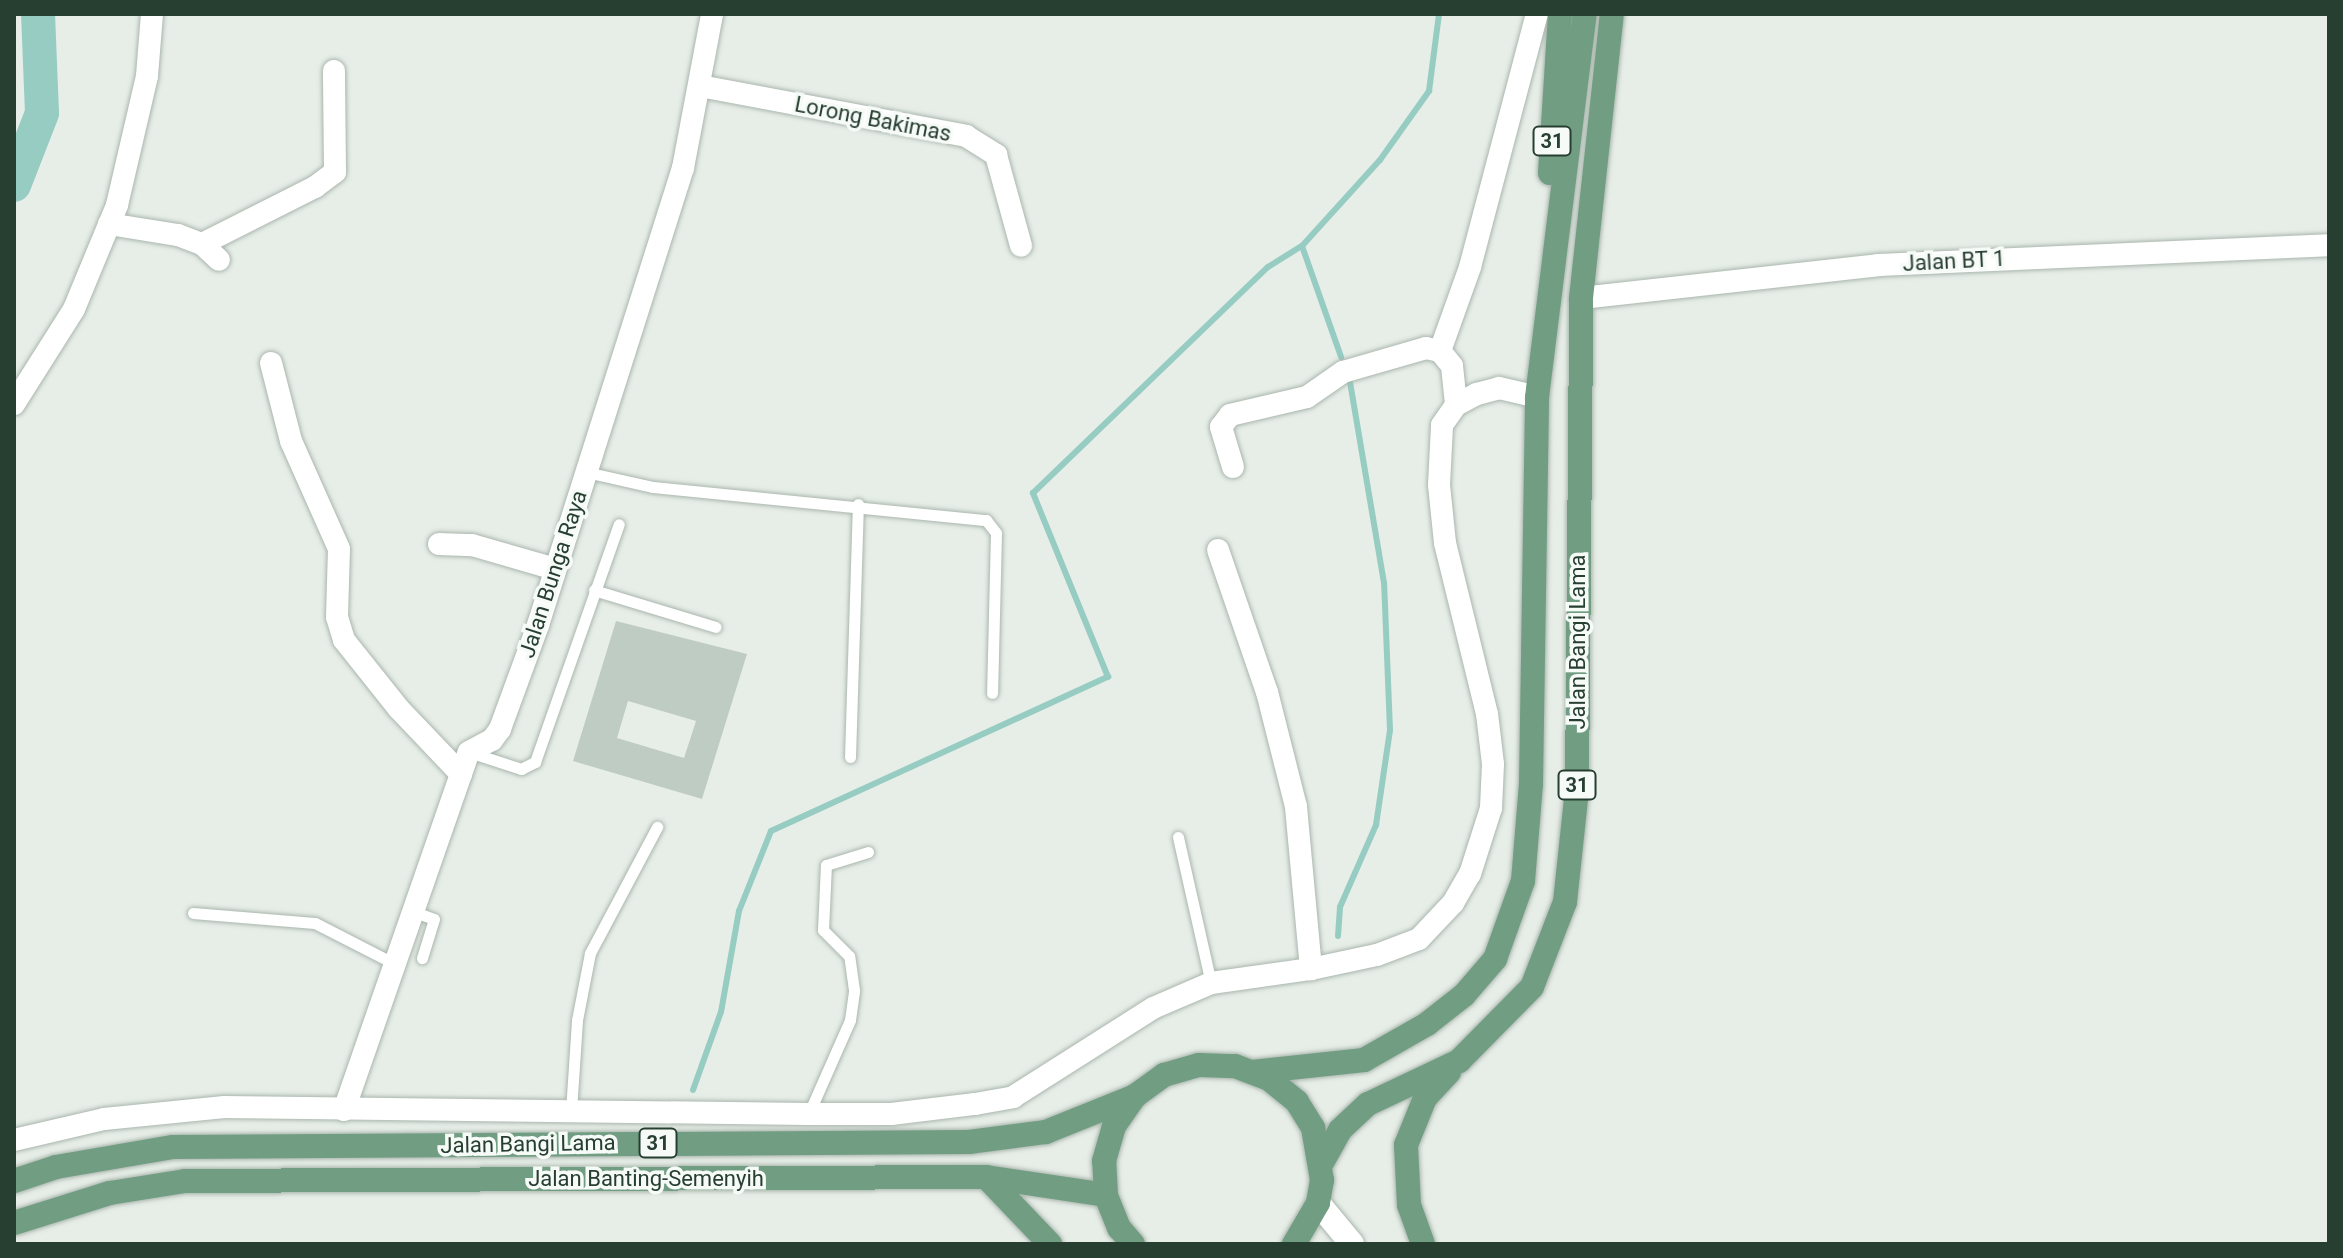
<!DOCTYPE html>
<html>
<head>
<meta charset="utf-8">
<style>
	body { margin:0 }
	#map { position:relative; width:2343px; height:1258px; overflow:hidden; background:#e7eee8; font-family:Roboto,sans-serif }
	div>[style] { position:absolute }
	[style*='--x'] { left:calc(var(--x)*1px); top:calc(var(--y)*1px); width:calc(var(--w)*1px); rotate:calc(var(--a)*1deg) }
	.stream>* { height:6px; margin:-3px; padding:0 3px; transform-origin:3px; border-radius:3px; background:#96ccc2 }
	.river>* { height:34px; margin:-17px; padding:0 17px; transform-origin:17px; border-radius:17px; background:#96ccc2 }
	.building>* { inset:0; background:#bfccc3 }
	.path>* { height:3px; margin-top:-1.5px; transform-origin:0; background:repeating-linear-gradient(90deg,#8bae97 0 4px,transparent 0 10px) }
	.roads { filter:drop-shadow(0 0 2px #aab6ad) drop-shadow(0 0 2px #aab6ad) }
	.lane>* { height:11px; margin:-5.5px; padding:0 5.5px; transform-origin:5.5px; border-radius:5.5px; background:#fff }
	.street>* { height:22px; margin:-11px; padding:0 11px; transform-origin:11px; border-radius:11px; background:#fff }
	.secondary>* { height:24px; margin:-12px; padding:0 12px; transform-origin:12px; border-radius:12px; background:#fff }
	.primary>* { height:24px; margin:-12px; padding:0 12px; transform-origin:12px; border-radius:12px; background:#719e83 }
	span { translate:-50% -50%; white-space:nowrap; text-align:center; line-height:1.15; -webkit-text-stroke:7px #f7fbf8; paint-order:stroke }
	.shield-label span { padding:2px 6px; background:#f7fbf8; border:2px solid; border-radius:6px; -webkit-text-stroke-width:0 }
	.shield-label { font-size:20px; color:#273f31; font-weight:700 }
	.street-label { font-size:22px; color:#273f31 }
	.frame { position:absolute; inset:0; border:16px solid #273f31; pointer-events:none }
</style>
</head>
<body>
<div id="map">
	<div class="stream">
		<i style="--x:1302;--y:246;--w:118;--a:70.6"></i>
		<i style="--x:1338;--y:936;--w:29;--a:-86"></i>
		<i style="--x:1340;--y:907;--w:90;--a:-66.3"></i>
		<i style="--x:1376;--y:825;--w:96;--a:-81.6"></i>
		<i style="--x:1390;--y:730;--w:147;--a:-92.3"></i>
		<i style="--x:1384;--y:583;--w:210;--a:-99.6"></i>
		<i style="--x:693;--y:1090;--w:83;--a:-70.3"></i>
		<i style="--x:721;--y:1012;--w:103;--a:-79.9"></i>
		<i style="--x:739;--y:911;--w:86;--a:-68.2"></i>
		<i style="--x:771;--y:831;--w:371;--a:-24.6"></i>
		<i style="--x:1108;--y:677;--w:199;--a:-112.2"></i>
		<i style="--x:1033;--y:493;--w:326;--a:-43.9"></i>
		<i style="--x:1268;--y:267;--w:40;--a:-32"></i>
		<i style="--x:1302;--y:246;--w:116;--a:-47.8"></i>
		<i style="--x:1380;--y:160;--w:85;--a:-54.6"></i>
		<i style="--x:1429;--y:91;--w:78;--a:-82.6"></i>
	</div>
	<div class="river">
		<i style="--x:14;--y:185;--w:77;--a:-68.7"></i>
		<i style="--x:42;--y:113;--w:99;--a:-92.3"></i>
	</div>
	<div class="building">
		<i style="clip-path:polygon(evenodd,616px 621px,747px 654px,702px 799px,573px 761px,616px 621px,628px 701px,696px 721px,684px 758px,617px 738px,628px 701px)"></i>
	</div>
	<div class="path">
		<i style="--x:634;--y:1244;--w:16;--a:0"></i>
	</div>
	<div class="roads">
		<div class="lane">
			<i style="--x:586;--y:472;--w:69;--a:12.6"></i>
			<i style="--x:653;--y:487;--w:335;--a:5.7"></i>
			<i style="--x:986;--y:520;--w:16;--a:52"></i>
			<i style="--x:996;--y:533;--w:160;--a:91.4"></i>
			<i style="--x:594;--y:590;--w:127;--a:16.9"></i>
			<i style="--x:469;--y:752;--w:55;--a:18.1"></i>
			<i style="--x:521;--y:769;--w:16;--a:-27"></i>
			<i style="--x:535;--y:762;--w:252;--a:-70.6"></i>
			<i style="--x:850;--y:757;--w:253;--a:-88.2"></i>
			<i style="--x:1178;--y:837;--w:150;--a:77.3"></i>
			<i style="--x:412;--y:911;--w:23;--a:20"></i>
			<i style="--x:434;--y:919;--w:41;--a:107.1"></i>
			<i style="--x:193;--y:913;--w:122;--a:4.7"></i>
			<i style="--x:315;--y:923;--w:88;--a:27.1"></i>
			<i style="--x:571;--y:1111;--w:91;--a:-86.2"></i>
			<i style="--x:577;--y:1020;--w:68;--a:-79"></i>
			<i style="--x:590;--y:953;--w:143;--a:-62"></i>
			<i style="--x:809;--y:1113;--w:102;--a:-66.2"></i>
			<i style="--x:850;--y:1020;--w:30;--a:-82"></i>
			<i style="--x:854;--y:990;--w:34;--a:-98"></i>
			<i style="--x:849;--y:956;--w:37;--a:-135"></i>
			<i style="--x:823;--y:930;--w:65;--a:-87.4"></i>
			<i style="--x:826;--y:865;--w:44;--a:-17.2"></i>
		</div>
		<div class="street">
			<i style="--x:700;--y:86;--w:271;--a:10.6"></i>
			<i style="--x:966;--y:136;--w:36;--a:32"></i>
			<i style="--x:996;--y:155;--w:94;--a:74.6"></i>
			<i style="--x:109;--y:224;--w:70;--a:9.1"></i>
			<i style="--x:178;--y:235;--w:26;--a:21"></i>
			<i style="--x:202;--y:244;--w:23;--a:43"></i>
			<i style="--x:202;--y:244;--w:127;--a:-26.8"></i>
			<i style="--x:315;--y:187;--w:25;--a:-37"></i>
			<i style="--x:335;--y:172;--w:101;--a:-90.6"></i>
			<i style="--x:1581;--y:298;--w:299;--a:-6.3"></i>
			<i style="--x:1878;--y:265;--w:451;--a:-2.5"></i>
			<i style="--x:1440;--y:351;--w:89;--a:-70.3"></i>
			<i style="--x:1470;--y:267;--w:262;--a:-75.2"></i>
			<i style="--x:271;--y:363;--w:81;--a:75.6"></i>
			<i style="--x:291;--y:441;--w:118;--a:66"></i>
			<i style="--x:339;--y:549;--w:68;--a:91.7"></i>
			<i style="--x:337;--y:617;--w:24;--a:73"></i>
			<i style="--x:344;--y:640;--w:88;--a:51.4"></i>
			<i style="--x:399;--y:709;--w:90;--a:46.4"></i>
			<i style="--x:14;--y:404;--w:112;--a:-57.7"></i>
			<i style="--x:74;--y:309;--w:113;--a:-67.5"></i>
			<i style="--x:117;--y:205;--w:132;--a:-76.9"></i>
			<i style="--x:147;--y:76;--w:62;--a:-85.4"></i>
			<i style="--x:1233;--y:467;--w:42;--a:-106.7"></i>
			<i style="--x:1221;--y:427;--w:15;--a:-53"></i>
			<i style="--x:1230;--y:415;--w:79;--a:-13.2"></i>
			<i style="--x:1307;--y:397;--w:44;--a:-34.8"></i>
			<i style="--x:1343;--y:372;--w:86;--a:-16.1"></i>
			<i style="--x:1426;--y:348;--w:14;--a:12"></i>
			<i style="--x:1440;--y:351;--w:19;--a:51"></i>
			<i style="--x:1452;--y:366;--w:39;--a:84"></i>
			<i style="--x:439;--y:544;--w:33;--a:2"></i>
			<i style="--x:472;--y:545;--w:86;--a:16.1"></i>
			<i style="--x:1218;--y:550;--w:150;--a:71"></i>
			<i style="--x:1267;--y:692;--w:119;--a:75.8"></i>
			<i style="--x:1296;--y:807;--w:163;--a:84.7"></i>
			<i style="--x:344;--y:1110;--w:379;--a:-70.8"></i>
			<i style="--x:469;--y:752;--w:26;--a:-28"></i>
			<i style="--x:492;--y:740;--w:14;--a:-54"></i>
			<i style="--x:500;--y:729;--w:111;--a:-69.9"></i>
			<i style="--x:538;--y:625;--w:479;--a:-72.4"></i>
			<i style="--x:683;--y:168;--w:157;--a:-79.3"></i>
			<i style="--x:14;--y:1140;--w:92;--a:-13.1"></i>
			<i style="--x:104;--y:1119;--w:121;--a:-5.7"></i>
			<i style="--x:224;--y:1107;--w:585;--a:0.69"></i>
			<i style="--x:809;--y:1114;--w:82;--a:0"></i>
			<i style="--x:891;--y:1114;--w:85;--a:-6.8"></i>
			<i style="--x:975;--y:1104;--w:39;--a:-10"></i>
			<i style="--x:1013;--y:1097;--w:166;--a:-32.4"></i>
			<i style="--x:1153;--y:1008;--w:63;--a:-23.3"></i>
			<i style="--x:1211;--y:983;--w:101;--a:-8"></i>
			<i style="--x:1311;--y:969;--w:67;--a:-12"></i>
			<i style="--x:1377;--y:955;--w:45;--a:-20.9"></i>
			<i style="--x:1419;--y:939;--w:50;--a:-46.6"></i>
			<i style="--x:1453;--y:903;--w:34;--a:-60"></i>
			<i style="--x:1470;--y:874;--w:69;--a:-72.3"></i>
			<i style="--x:1491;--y:808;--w:44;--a:-87.4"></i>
			<i style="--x:1493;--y:764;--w:50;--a:-96.8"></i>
			<i style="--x:1487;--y:714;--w:176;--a:-103.8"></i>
			<i style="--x:1445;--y:543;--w:58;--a:-95.9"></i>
			<i style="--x:1439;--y:485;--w:60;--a:-87.1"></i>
			<i style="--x:1442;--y:425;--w:24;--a:-55"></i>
			<i style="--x:1456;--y:405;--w:24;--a:-28"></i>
			<i style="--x:1477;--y:394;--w:23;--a:-15"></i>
			<i style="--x:1499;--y:388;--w:39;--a:13"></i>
		</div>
		<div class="secondary">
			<i style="--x:1318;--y:1203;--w:53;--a:50.3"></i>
		</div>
		<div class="primary">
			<i style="--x:1550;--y:173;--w:159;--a:-86.4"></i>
			<i style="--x:1252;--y:1072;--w:113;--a:-6.1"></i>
			<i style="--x:1364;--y:1060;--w:73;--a:-29.7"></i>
			<i style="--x:1427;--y:1024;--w:47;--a:-38.1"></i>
			<i style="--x:1464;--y:995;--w:48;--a:-49.3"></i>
			<i style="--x:1495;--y:959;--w:83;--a:-70.3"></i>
			<i style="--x:1523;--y:881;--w:97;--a:-85.3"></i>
			<i style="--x:1531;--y:784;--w:387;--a:-89.1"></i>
			<i style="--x:1537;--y:397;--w:386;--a:-82.9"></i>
			<i style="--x:1323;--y:1161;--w:35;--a:-61"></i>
			<i style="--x:1340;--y:1130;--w:38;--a:-43"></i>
			<i style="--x:1368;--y:1104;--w:101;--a:-25.3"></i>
			<i style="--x:1459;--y:1061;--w:104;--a:-45.4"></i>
			<i style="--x:1532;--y:987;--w:91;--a:-68.8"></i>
			<i style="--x:1565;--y:902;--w:114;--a:-83.9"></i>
			<i style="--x:1577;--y:789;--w:491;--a:-89.5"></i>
			<i style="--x:1581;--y:298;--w:286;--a:-83.8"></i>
			<i style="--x:986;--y:1177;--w:93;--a:46.3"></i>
			<i style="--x:14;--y:1181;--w:44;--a:-18.4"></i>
			<i style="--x:56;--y:1167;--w:119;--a:-9.7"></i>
			<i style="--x:173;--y:1147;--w:796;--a:-0.36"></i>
			<i style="--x:969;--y:1142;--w:78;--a:-7.4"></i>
			<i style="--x:1046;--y:1132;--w:96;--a:-22"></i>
			<i style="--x:14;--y:1223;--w:101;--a:-17.4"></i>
			<i style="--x:110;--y:1193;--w:76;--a:-9.1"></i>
			<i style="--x:185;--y:1181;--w:801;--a:-0.29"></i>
			<i style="--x:986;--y:1177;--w:121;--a:8.5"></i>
			<i style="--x:1133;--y:1244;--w:21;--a:-131"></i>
			<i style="--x:1119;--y:1228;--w:35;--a:-112"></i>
			<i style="--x:1106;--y:1195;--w:34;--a:-93"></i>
			<i style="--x:1104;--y:1161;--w:36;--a:-74"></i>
			<i style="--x:1114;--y:1126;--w:37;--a:-55"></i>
			<i style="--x:1135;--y:1096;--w:36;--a:-36"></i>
			<i style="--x:1164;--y:1075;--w:36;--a:-16"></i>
			<i style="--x:1199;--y:1065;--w:36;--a:2"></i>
			<i style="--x:1235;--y:1066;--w:36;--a:21"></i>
			<i style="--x:1269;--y:1079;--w:36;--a:39"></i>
			<i style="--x:1297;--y:1102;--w:31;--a:58"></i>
			<i style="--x:1313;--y:1128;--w:53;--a:80.2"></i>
			<i style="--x:1322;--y:1180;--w:23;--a:100"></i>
			<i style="--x:1318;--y:1203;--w:48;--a:120.3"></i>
			<i style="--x:1423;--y:1244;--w:41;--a:-109.7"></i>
			<i style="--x:1409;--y:1205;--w:60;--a:-92.9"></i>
			<i style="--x:1406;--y:1145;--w:51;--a:-68"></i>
			<i style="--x:1425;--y:1098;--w:35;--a:-47"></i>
		</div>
	</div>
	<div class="shield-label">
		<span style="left:1552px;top:141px">31</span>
		<span style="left:1577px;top:785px">31</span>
		<span style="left:658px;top:1143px">31</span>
	</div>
	<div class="street-label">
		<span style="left:873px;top:119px;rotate:11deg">Lorong Bakimas</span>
		<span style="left:1954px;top:261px;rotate:-3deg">Jalan BT 1</span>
		<span style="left:553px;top:574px;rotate:-72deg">Jalan Bunga Raya</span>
		<span style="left:1578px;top:642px;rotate:-90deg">Jalan Bangi Lama</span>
		<span style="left:528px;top:1144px;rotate:-1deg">Jalan Bangi Lama</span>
		<span style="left:646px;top:1179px">Jalan Banting-Semenyih</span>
	</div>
	<div class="frame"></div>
</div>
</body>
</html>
